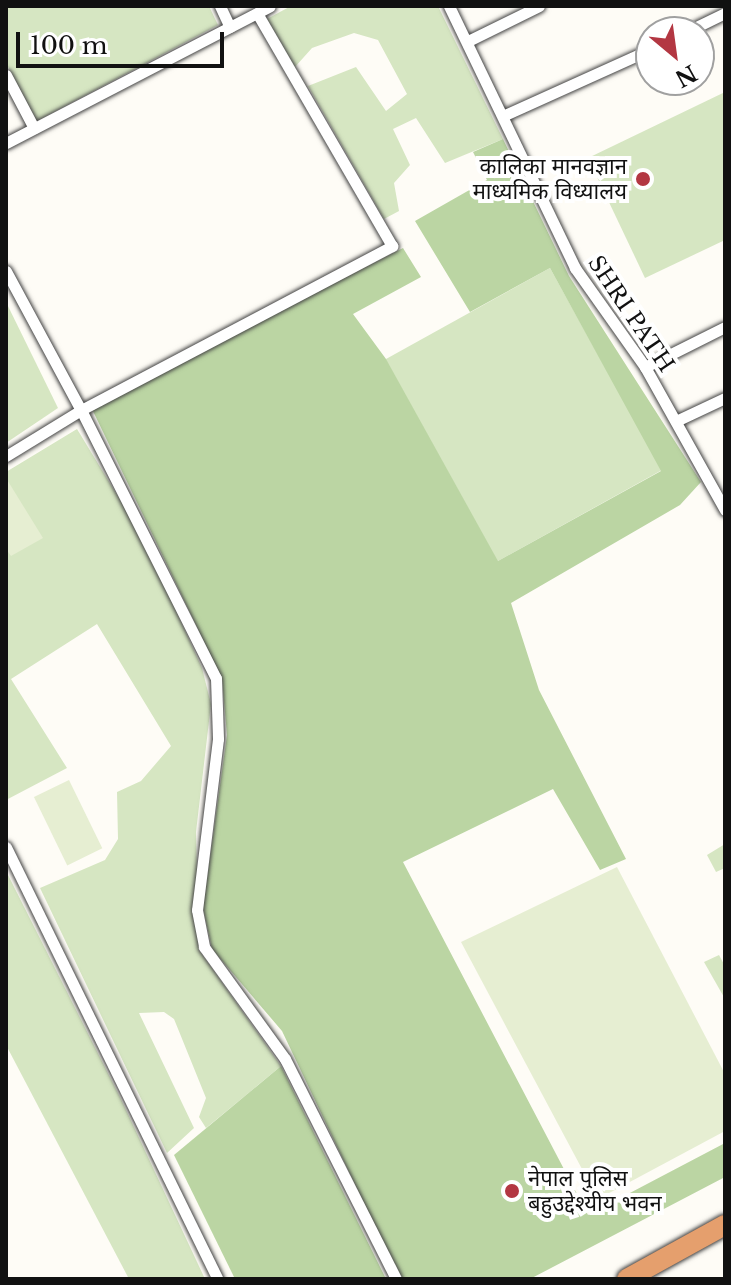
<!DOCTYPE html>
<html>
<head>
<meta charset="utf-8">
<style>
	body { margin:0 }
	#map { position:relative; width:731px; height:1285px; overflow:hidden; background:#fefcf6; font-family:"Libre Baskerville","Noto Sans Devanagari",serif }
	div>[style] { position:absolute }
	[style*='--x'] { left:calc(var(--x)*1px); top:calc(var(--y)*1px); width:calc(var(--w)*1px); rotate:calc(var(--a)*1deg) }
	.green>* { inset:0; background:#d6e6c2; transform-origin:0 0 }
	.forest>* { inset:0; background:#bbd5a3 }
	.pitch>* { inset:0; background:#e6eed2; transform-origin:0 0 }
	.roads { filter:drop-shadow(0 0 2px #444) drop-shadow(0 0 2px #444) }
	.street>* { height:11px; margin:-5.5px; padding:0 5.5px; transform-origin:5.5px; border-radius:5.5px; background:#fff }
	.highway>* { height:20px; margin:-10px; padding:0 10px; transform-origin:10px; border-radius:10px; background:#e59f6d }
	.dots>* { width:22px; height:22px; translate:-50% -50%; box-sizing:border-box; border:4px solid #fff; border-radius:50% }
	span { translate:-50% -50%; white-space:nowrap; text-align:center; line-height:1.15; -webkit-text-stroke:8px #fff; paint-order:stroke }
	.poi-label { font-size:22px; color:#111 }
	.right { translate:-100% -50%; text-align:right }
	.left { translate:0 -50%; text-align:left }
	.street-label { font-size:22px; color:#111 }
	.frame { position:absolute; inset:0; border:8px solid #111; pointer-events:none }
	.north { position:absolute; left:635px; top:16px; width:80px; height:80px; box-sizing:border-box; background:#fff; border:2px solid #a0a0a0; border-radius:50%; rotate:151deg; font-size:22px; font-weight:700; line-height:32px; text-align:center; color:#111 }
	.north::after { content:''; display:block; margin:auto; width:28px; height:36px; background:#b33742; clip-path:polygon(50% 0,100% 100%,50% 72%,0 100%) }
	.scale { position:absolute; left:16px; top:32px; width:208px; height:36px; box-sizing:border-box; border:4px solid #111; border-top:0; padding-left:10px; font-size:24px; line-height:28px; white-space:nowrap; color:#111; -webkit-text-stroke:6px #fff; paint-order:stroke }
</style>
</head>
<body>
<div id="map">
	<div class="green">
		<i style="clip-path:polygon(6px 6px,209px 6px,218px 25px,37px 121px,6px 63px)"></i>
		<i style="clip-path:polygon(291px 6px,438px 6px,503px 139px,445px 163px,416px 118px,393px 129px,410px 165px,394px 183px,399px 211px,384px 219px,308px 86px,356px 67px,386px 111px,407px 94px,378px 40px,354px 33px,312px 48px,295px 67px,267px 19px)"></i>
		<i style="clip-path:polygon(725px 92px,725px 240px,645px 278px,588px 158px)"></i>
		<i style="left:550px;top:268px;width:231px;height:188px;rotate:61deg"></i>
		<i style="clip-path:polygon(6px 302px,58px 408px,6px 443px)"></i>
		<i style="clip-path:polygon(77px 429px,142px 536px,202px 668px,211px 704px,196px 832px,199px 950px,281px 1066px,206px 1128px,199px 1117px,206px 1098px,174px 1019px,164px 1012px,139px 1013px,194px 1128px,167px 1153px,40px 888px,105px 860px,118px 839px,117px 792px,141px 781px,171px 746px,97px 624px,11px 679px,67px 768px,6px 800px,6px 472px)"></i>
		<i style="clip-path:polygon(725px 844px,725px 868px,716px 872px,707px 855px)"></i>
		<i style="clip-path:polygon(6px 871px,119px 1095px,205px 1279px,129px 1279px,6px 1045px)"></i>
		<i style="clip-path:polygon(719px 955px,725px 966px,725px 999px,704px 962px)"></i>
	</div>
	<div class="forest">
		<i style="clip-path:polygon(503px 139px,569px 276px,701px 482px,680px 505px,511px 603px,539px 690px,626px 859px,600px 870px,553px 789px,403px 862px,588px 1215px,725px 1143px,725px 1177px,530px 1279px,400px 1279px,282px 1031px,212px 949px,203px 908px,227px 735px,222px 679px,91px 407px,403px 248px,421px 277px,353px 314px,386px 359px,498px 561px,661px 471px,550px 268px,470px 312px,415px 221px,487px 180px,473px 152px)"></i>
		<i style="clip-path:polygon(281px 1066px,386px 1279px,235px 1279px,174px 1155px)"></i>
	</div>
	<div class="pitch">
		<i style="clip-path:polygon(6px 478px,43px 538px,11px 556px,6px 549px)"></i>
		<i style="left:69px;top:780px;width:76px;height:39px;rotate:64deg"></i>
		<i style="clip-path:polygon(617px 867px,725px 1074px,725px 1131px,598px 1199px,461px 942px)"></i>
	</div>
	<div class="roads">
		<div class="street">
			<i style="--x:220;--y:6;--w:23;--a:65"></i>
			<i style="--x:449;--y:6;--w:291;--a:64.3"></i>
			<i style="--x:575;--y:268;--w:121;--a:54.7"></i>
			<i style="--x:645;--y:367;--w:164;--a:60.8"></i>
			<i style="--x:686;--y:32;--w:43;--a:-26"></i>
			<i style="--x:468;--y:41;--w:79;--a:-26.2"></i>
			<i style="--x:6;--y:75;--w:60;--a:62.2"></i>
			<i style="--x:507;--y:114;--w:158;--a:-24.3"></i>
			<i style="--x:6;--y:143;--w:297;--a:-27.4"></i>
			<i style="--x:6;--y:271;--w:158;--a:61.7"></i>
			<i style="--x:81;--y:410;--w:352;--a:-27.8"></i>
			<i style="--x:392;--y:246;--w:269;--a:-120.1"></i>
			<i style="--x:645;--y:367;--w:89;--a:-26.6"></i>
			<i style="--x:676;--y:421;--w:54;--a:-25.1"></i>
			<i style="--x:6;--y:456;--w:88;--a:-31.5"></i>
			<i style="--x:81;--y:410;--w:300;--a:63.3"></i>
			<i style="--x:216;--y:678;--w:61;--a:88.1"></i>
			<i style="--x:218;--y:739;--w:172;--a:97"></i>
			<i style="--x:197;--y:910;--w:38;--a:79"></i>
			<i style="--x:204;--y:947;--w:138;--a:54.1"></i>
			<i style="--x:285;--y:1059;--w:246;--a:63.2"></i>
			<i style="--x:6;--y:847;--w:481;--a:63.9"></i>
		</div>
		<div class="highway">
			<i style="--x:627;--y:1279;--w:112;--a:-28.9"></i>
		</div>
	</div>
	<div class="dots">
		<i style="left:643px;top:179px;background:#b33742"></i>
		<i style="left:512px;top:1191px;background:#b33742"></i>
	</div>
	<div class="poi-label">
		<span class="right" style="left:627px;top:179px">कालिका मानवज्ञान<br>माध्यमिक विध्यालय</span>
		<span class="left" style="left:528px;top:1191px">नेपाल पुलिस<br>बहुउद्देश्यीय भवन</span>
	</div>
	<div class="street-label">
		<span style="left:631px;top:314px;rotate:56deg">SHRI PATH</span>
	</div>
	<div class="frame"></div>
	<div class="north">N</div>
	<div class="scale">100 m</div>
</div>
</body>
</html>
